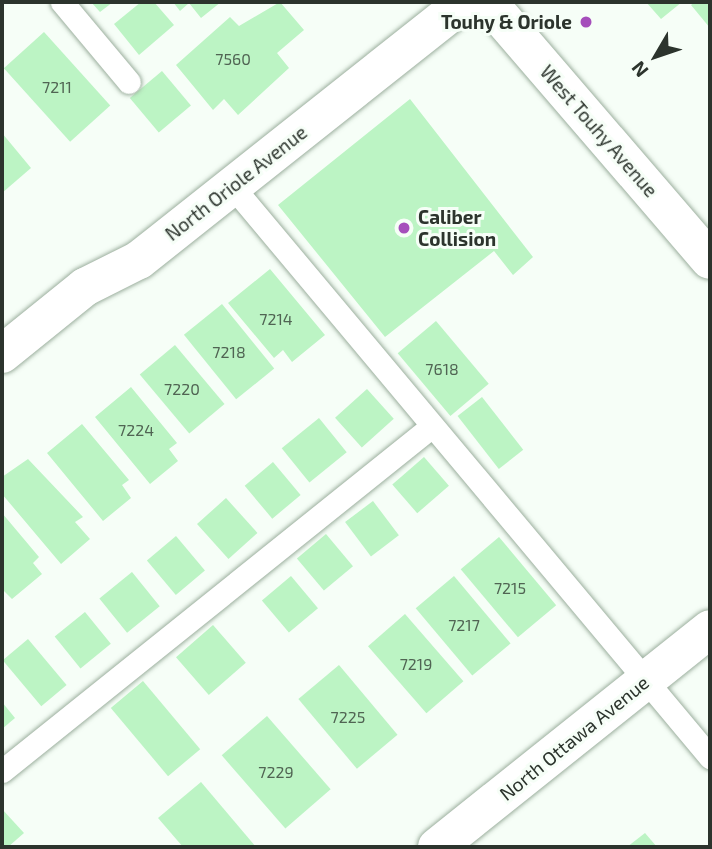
<!DOCTYPE html>
<html>
<head>
<meta charset="utf-8">
<style>
	body { margin:0 }
	#map { position:relative; width:712px; height:849px; overflow:hidden; background:#f6fef7; font-family:"Exo 2",sans-serif }
	div>[style] { position:absolute }
	[style*='--x'] { left:calc(var(--x)*1px); top:calc(var(--y)*1px); width:calc(var(--w)*1px); rotate:calc(var(--a)*1deg) }
	.building>* { inset:0; background:#bcf4c4; transform-origin:0 0 }
	.roads { filter:drop-shadow(0 0 2px #9caf9e) drop-shadow(0 0 2px #9caf9e) }
	.lane>* { height:23px; margin:-11.5px; padding:0 11.5px; transform-origin:11.5px; border-radius:11.5px; background:#fff }
	.street>* { height:38px; margin:-19px; padding:0 19px; transform-origin:19px; border-radius:19px; background:#fff }
	.secondary>* { height:38px; margin:-19px; padding:0 19px; transform-origin:19px; border-radius:19px; background:#fff }
	.dots>* { width:19px; height:19px; translate:-50% -50%; box-sizing:border-box; border:4px solid #f6fef7; border-radius:50% }
	span { translate:-50% -50%; white-space:nowrap; text-align:center; line-height:1.15; -webkit-text-stroke:6px #f6fef7; paint-order:stroke }
	.number-label { font-size:16px; color:#506453 }
	.number-label span { -webkit-text-stroke-width:0 }
	.poi-label { font-size:19px; color:#2c342d; font-weight:700 }
	.right { translate:-100% -50%; text-align:right }
	.left { translate:0 -50%; text-align:left }
	.street-label { font-size:19px; color:#2c342d }
	.frame { position:absolute; inset:0; border:4px solid #2c342d; pointer-events:none }
	.north { position:absolute; left:621px; top:21px; width:70px; height:70px; -webkit-text-stroke:5px #f6fef7; paint-order:stroke; rotate:231deg; font-size:19px; font-weight:700; line-height:28px; text-align:center; color:#2c342d }
	.north::after { content:''; display:block; margin:auto; width:24px; height:32px; background:#2c342d; clip-path:polygon(50% 0,100% 100%,50% 72%,0 100%) }
</style>
</head>
<body>
<div id="map">
	<div class="building">
		<i style="clip-path:polygon(91px 2px,113px 2px,100px 12px)"></i>
		<i style="clip-path:polygon(141px 2px,154px 2px,174px 25px,139px 55px,114px 24px)"></i>
		<i style="clip-path:polygon(173px 2px,221px 2px,201px 18px,189px 3px,180px 11px)"></i>
		<i style="clip-path:polygon(280px 2px,304px 30px,277px 53px,289px 68px,238px 115px,224px 99px,213px 110px,176px 65px,230px 17px,239px 26px)"></i>
		<i style="clip-path:polygon(646px 2px,682px 2px,661px 19px)"></i>
		<i style="clip-path:polygon(695px 2px,710px 2px,710px 28px,691px 5px)"></i>
		<i style="left:44px;top:32px;width:99px;height:54px;rotate:48deg"></i>
		<i style="left:162px;top:71px;width:45px;height:42px;rotate:50deg"></i>
		<i style="clip-path:polygon(410px 99px,533px 257px,513px 275px,494px 251px,385px 337px,278px 205px)"></i>
		<i style="clip-path:polygon(2px 133px,31px 168px,2px 193px)"></i>
		<i style="clip-path:polygon(270px 269px,325px 335px,292px 362px,283px 350px,274px 358px,228px 303px)"></i>
		<i style="left:222px;top:304px;width:83px;height:49px;rotate:51deg"></i>
		<i style="left:436px;top:321px;width:82px;height:50px;rotate:50deg"></i>
		<i style="left:175px;top:345px;width:77px;height:46px;rotate:50deg"></i>
		<i style="clip-path:polygon(131px 387px,177px 443px,169px 449px,178px 461px,150px 484px,95px 417px)"></i>
		<i style="left:367px;top:389px;width:40px;height:43px;rotate:48deg"></i>
		<i style="left:482px;top:397px;width:67px;height:31px;rotate:52deg"></i>
		<i style="left:319px;top:418px;width:44px;height:48px;rotate:51deg"></i>
		<i style="clip-path:polygon(82px 424px,129px 480px,122px 485px,131px 498px,103px 521px,47px 453px)"></i>
		<i style="left:424px;top:457px;width:38px;height:42px;rotate:49deg"></i>
		<i style="clip-path:polygon(28px 459px,83px 517px,75px 522px,90px 539px,61px 564px,2px 494px,2px 477px)"></i>
		<i style="left:273px;top:462px;width:43px;height:37px;rotate:50deg"></i>
		<i style="left:226px;top:498px;width:47px;height:39px;rotate:48deg"></i>
		<i style="left:373px;top:501px;width:43px;height:35px;rotate:53deg"></i>
		<i style="clip-path:polygon(2px 513px,39px 557px,33px 563px,42px 574px,12px 599px,2px 589px)"></i>
		<i style="left:326px;top:534px;width:42px;height:38px;rotate:50deg"></i>
		<i style="left:176px;top:536px;width:45px;height:38px;rotate:50deg"></i>
		<i style="left:499px;top:537px;width:89px;height:50px;rotate:50deg"></i>
		<i style="left:132px;top:572px;width:44px;height:42px;rotate:51deg"></i>
		<i style="left:291px;top:576px;width:42px;height:38px;rotate:50deg"></i>
		<i style="left:454px;top:576px;width:88px;height:50px;rotate:50deg"></i>
		<i style="left:85px;top:612px;width:41px;height:39px;rotate:51deg"></i>
		<i style="left:405px;top:614px;width:89px;height:49px;rotate:49deg"></i>
		<i style="left:213px;top:625px;width:50px;height:49px;rotate:49deg"></i>
		<i style="left:28px;top:639px;width:60px;height:33px;rotate:50deg"></i>
		<i style="left:339px;top:665px;width:91px;height:53px;rotate:50deg"></i>
		<i style="left:143px;top:681px;width:89px;height:42px;rotate:50deg"></i>
		<i style="clip-path:polygon(2px 702px,15px 718px,2px 729px)"></i>
		<i style="left:267px;top:716px;width:97px;height:60px;rotate:49deg"></i>
		<i style="clip-path:polygon(201px 782px,256px 847px,183px 847px,158px 818px)"></i>
		<i style="clip-path:polygon(2px 809px,24px 833px,8px 847px,2px 847px)"></i>
		<i style="clip-path:polygon(645px 833px,657px 847px,627px 847px)"></i>
	</div>
	<div class="roads">
		<div class="lane">
			<i style="--x:62;--y:2;--w:104;--a:50.1"></i>
			<i style="--x:232;--y:186;--w:745;--a:50.07"></i>
			<i style="--x:2;--y:771;--w:551;--a:-38.74"></i>
		</div>
		<div class="street">
			<i style="--x:2;--y:354;--w:107;--a:-38.9"></i>
			<i style="--x:85;--y:287;--w:60;--a:-26.6"></i>
			<i style="--x:139;--y:260;--w:416;--a:-38.4"></i>
			<i style="--x:437;--y:847;--w:349;--a:-38.6"></i>
		</div>
		<div class="secondary">
			<i style="--x:488;--y:2;--w:340;--a:49.3"></i>
		</div>
	</div>
	<div class="dots">
		<i style="left:586px;top:22px;background:#a54ebb"></i>
		<i style="left:404px;top:228px;background:#a54ebb"></i>
	</div>
	<div class="number-label">
		<span style="left:233px;top:59px">7560</span>
		<span style="left:57px;top:87px">7211</span>
		<span style="left:276px;top:319px">7214</span>
		<span style="left:229px;top:352px">7218</span>
		<span style="left:442px;top:369px">7618</span>
		<span style="left:182px;top:389px">7220</span>
		<span style="left:136px;top:430px">7224</span>
		<span style="left:510px;top:588px">7215</span>
		<span style="left:464px;top:625px">7217</span>
		<span style="left:416px;top:664px">7219</span>
		<span style="left:348px;top:717px">7225</span>
		<span style="left:276px;top:772px">7229</span>
	</div>
	<div class="poi-label">
		<span class="right" style="left:572px;top:22px">Touhy &amp; Oriole</span>
		<span class="left" style="left:418px;top:228px">Caliber<br>Collision</span>
	</div>
	<div class="street-label">
		<span style="left:599px;top:131px;rotate:49deg">West Touhy Avenue</span>
		<span style="left:236px;top:183px;rotate:-38deg">North Oriole Avenue</span>
		<span style="left:574px;top:738px;rotate:-39deg">North Ottawa Avenue</span>
	</div>
	<div class="frame"></div>
	<div class="north">N</div>
</div>
</body>
</html>
